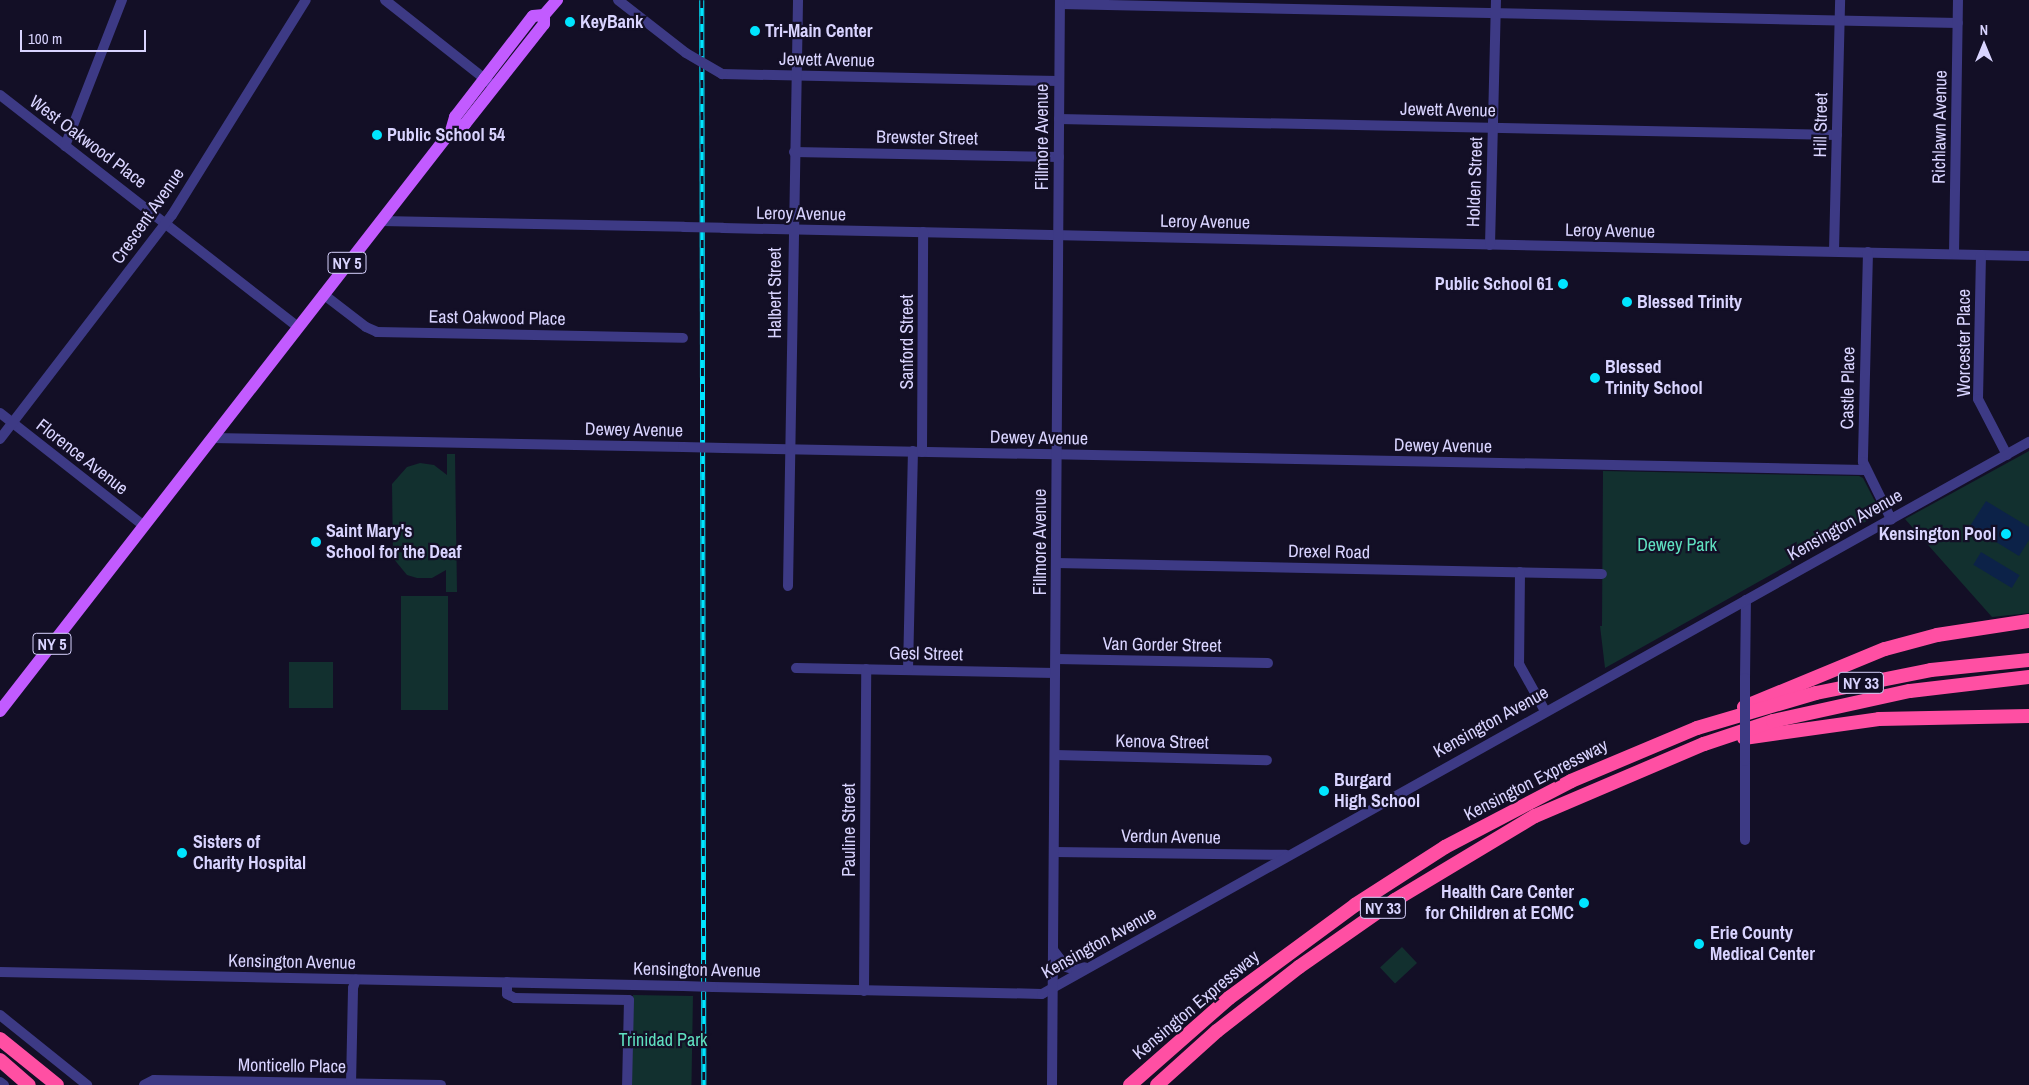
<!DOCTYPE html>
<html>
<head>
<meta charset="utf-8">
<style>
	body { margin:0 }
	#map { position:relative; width:2029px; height:1085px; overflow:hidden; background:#130f26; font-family:"Archivo Narrow",sans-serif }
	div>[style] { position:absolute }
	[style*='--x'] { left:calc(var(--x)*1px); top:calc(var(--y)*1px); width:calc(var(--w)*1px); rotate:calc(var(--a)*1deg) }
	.green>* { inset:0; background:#12302f; transform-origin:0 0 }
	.water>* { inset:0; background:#0c2248; transform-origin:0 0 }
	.minor>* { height:10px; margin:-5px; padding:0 5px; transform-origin:5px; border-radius:5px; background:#3d3a85 }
	.major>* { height:12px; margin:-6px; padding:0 6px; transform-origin:6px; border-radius:6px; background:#c25bff }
	.highway>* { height:14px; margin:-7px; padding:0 7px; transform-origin:7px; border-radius:7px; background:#ff4fa3 }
	.rail>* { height:4.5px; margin-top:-2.25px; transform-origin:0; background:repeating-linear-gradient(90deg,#130f26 0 8px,#00e5ff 0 16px); box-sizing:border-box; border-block:1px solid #00e5ff }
	.minor-bridge>* { height:10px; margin:-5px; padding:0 5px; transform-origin:5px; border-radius:5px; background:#3d3a85 }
	.dots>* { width:14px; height:14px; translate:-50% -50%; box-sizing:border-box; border:2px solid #130f26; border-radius:50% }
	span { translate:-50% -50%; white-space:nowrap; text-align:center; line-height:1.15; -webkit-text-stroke:4.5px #130f26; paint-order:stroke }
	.shield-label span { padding:1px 4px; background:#130f26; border:1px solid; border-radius:4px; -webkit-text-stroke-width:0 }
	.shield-label { font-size:16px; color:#d9d4ff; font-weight:700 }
	.poi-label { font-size:18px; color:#d9d4ff; font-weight:700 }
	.left { translate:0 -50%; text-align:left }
	.right { translate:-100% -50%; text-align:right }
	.street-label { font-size:18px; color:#d9d4ff }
	.park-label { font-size:18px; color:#5fe0c0 }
	.north { position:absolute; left:1959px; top:20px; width:50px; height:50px; -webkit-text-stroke:4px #130f26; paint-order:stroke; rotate:0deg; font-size:14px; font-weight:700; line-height:20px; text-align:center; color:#d9d4ff }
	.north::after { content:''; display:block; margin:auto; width:18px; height:22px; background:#d9d4ff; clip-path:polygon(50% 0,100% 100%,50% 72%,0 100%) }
	.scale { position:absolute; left:20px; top:30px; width:126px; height:22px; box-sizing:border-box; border:2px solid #d9d4ff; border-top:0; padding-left:6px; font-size:15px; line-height:18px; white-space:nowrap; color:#d9d4ff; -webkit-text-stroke:4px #130f26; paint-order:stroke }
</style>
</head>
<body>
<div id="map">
	<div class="green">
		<i style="clip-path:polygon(2029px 451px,2029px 613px,1992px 617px,1905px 519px)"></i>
		<i style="clip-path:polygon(447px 454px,455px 454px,457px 592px,446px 592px,446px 570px,432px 578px,417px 578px,407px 575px,393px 558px,392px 484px,407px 467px,420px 463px,434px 465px,447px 475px)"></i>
		<i style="clip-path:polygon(1603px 471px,1859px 476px,1863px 478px,1881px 513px,1605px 668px,1600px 626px,1602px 626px)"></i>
		<i style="left:401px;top:596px;width:47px;height:114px"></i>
		<i style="left:289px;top:662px;width:44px;height:46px"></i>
		<i style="left:1402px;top:947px;width:22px;height:30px;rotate:47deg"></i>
		<i style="left:633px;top:995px;width:60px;height:90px;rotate:1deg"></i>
	</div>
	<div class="water">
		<i style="clip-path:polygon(1986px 501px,2029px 527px,2029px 540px,2019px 556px,1970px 526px)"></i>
		<i style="left:1981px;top:552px;width:45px;height:15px;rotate:31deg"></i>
	</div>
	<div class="minor">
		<i style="--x:385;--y:0;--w:134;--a:38.3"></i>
		<i style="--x:618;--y:0;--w:86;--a:37.9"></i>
		<i style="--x:1060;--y:4;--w:898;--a:1.21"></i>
		<i style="--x:722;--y:74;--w:337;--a:1.2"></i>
		<i style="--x:0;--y:95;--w:376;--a:37.9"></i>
		<i style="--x:1059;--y:119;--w:778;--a:1.18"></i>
		<i style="--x:65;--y:146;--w:157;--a:-68.7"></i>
		<i style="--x:794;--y:152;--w:265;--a:1.1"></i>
		<i style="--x:381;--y:221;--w:303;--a:1.1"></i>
		<i style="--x:723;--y:228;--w:1306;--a:1.23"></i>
		<i style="--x:1490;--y:245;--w:245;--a:-88.6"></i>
		<i style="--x:1834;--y:251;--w:251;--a:-88.6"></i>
		<i style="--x:1868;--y:252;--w:210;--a:91.4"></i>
		<i style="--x:1863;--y:462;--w:64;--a:63.8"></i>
		<i style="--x:1954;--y:254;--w:254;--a:-89.1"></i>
		<i style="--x:1981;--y:255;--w:144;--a:91.2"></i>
		<i style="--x:1978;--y:399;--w:63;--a:62.6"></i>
		<i style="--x:323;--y:294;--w:54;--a:37.5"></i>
		<i style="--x:366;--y:327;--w:12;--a:24"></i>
		<i style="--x:377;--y:332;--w:306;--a:1.1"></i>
		<i style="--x:0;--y:413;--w:183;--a:38.1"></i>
		<i style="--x:212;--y:438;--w:471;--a:1.1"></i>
		<i style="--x:0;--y:439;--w:282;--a:-52.5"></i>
		<i style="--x:172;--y:215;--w:253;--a:-58.1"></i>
		<i style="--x:724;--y:448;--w:1141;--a:1.1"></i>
		<i style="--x:922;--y:452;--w:220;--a:-89.7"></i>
		<i style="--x:1056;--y:563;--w:546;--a:1.15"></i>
		<i style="--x:1520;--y:572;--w:92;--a:90.6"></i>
		<i style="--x:1519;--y:664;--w:54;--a:61"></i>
		<i style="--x:788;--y:586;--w:586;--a:-89.02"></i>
		<i style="--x:1056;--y:659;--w:212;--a:1.1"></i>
		<i style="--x:796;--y:668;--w:259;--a:1.1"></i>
		<i style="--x:908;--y:670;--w:219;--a:-88.7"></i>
		<i style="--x:1745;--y:678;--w:78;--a:-89.3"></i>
		<i style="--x:1055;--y:755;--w:212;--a:1.4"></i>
		<i style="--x:1745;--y:840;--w:79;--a:-90"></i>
		<i style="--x:1054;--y:852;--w:232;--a:0.7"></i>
		<i style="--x:1054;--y:951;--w:20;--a:53"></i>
		<i style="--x:1066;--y:967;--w:10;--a:17"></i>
		<i style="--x:1076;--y:970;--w:9;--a:-18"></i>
		<i style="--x:0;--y:972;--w:683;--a:1.17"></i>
		<i style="--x:507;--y:982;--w:12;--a:90"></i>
		<i style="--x:507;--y:994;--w:9;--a:27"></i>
		<i style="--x:515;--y:998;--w:114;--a:1"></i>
		<i style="--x:629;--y:1000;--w:85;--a:91.3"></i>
		<i style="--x:713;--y:987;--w:329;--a:1.2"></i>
		<i style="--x:1042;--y:994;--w:1131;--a:-29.22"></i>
		<i style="--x:864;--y:991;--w:322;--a:-89.6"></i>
		<i style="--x:0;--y:1015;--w:112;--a:38.8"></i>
		<i style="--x:0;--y:1082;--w:5;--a:37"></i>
		<i style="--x:144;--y:1085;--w:11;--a:-27"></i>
		<i style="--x:154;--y:1080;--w:287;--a:1"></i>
		<i style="--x:351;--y:1085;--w:97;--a:-88.8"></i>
		<i style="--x:353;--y:988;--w:9;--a:-72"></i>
		<i style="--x:1052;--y:1085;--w:1085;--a:-89.58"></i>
	</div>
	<div class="major">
		<i style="--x:451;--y:131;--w:16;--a:-27"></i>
		<i style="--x:465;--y:124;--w:127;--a:-51.7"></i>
		<i style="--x:544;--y:24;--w:9;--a:-90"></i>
		<i style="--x:544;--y:15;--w:20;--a:-49"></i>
		<i style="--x:0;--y:711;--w:735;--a:-52.13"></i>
		<i style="--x:451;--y:131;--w:15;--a:-74"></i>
		<i style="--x:455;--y:117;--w:49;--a:-52.4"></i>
		<i style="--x:485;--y:78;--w:78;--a:-52.3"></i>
		<i style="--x:533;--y:16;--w:11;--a:-5"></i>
	</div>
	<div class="highway">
		<i style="--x:1744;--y:707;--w:152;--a:-22.4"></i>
		<i style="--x:1885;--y:649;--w:54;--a:-15.1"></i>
		<i style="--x:1937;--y:635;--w:93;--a:-8.7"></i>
		<i style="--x:1744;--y:738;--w:136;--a:-8"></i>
		<i style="--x:1879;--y:719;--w:150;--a:-1.1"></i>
		<i style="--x:0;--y:1039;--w:73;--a:38.9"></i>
		<i style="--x:0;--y:1060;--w:38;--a:41"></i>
		<i style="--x:1130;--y:1085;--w:132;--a:-41.3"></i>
		<i style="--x:1229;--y:998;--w:157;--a:-36.4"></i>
		<i style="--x:1355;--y:905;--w:107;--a:-32.8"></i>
		<i style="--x:1445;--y:847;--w:142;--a:-27.6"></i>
		<i style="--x:1571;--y:781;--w:137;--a:-22.8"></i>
		<i style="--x:1697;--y:728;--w:124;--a:-16.4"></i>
		<i style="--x:1816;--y:693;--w:117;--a:-11.3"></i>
		<i style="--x:1931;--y:670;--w:99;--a:-5.8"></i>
		<i style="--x:1157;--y:1085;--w:81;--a:-42"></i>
		<i style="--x:1217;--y:1031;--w:104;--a:-38"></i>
		<i style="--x:1299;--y:967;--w:117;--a:-34.9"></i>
		<i style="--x:1395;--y:900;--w:163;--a:-31"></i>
		<i style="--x:1535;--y:816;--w:184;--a:-23.1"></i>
		<i style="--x:1704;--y:744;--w:73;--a:-18.4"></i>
		<i style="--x:1773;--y:721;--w:140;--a:-12.4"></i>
		<i style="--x:1910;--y:691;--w:120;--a:-6.7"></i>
	</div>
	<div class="rail">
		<i style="--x:702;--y:0;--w:1085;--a:89.89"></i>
	</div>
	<div class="minor-bridge">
		<i style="--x:686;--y:53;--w:42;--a:30.3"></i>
		<i style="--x:684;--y:227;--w:39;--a:1"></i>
		<i style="--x:683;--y:447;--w:41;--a:1.4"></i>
		<i style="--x:1745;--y:761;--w:83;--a:-90"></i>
		<i style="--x:683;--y:986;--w:30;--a:2"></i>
	</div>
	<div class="dots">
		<i style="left:570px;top:22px;background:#00e5ff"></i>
		<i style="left:755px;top:31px;background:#00e5ff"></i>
		<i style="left:377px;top:135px;background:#00e5ff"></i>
		<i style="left:1563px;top:284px;background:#00e5ff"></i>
		<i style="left:1627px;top:302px;background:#00e5ff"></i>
		<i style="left:1595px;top:378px;background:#00e5ff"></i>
		<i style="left:2006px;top:534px;background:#00e5ff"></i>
		<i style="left:316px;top:542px;background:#00e5ff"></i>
		<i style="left:1324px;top:791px;background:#00e5ff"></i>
		<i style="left:182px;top:853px;background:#00e5ff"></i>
		<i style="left:1584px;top:903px;background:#00e5ff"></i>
		<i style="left:1699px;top:944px;background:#00e5ff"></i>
	</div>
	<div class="shield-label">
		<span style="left:347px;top:263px">NY 5</span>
		<span style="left:52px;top:644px">NY 5</span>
		<span style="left:1861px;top:683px">NY 33</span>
		<span style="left:1383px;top:908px">NY 33</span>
	</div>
	<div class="poi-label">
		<span class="left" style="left:580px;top:22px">KeyBank</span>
		<span class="left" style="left:765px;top:31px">Tri-Main Center</span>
		<span class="left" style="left:387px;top:135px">Public School 54</span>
		<span class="right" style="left:1553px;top:284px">Public School 61</span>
		<span class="left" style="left:1637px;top:302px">Blessed Trinity</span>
		<span class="left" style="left:1605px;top:378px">Blessed<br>Trinity School</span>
		<span class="left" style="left:326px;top:542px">Saint Mary's<br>School for the Deaf</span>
		<span class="right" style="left:1996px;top:534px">Kensington Pool</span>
		<span class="left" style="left:1334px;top:791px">Burgard<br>High School</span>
		<span class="left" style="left:193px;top:853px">Sisters of<br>Charity Hospital</span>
		<span class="right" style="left:1574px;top:903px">Health Care Center<br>for Children at ECMC</span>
		<span class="left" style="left:1710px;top:944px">Erie County<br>Medical Center</span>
	</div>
	<div class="street-label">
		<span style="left:827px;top:60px;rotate:1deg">Jewett Avenue</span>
		<span style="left:1448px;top:110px;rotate:1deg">Jewett Avenue</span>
		<span style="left:1821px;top:125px;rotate:-89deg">Hill Street</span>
		<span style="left:1940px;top:127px;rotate:-89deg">Richlawn Avenue</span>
		<span style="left:1042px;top:137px;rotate:-90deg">Fillmore Avenue</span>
		<span style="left:927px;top:138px;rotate:1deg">Brewster Street</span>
		<span style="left:88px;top:142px;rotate:37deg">West Oakwood Place</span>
		<span style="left:1475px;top:182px;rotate:-88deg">Holden Street</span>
		<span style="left:801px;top:214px;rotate:1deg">Leroy Avenue</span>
		<span style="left:148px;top:216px;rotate:-55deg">Crescent Avenue</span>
		<span style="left:1205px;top:222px;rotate:1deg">Leroy Avenue</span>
		<span style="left:1610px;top:231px;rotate:1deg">Leroy Avenue</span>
		<span style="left:775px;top:293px;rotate:-90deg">Halbert Street</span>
		<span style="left:497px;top:318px;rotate:1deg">East Oakwood Place</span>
		<span style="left:907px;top:342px;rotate:-90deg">Sanford Street</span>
		<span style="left:1964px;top:343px;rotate:-90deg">Worcester Place</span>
		<span style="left:1848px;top:388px;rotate:-89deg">Castle Place</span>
		<span style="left:634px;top:430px;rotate:1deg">Dewey Avenue</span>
		<span style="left:1039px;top:438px;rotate:1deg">Dewey Avenue</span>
		<span style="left:1443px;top:446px;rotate:1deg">Dewey Avenue</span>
		<span style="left:82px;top:457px;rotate:38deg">Florence Avenue</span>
		<span style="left:1845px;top:525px;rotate:-29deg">Kensington Avenue</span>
		<span style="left:1040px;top:542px;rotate:-90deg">Fillmore Avenue</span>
		<span style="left:1329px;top:552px;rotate:1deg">Drexel Road</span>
		<span style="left:1162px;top:645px;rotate:1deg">Van Gorder Street</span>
		<span style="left:926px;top:654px;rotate:1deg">Gesl Street</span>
		<span style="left:1491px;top:722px;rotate:-29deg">Kensington Avenue</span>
		<span style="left:1162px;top:742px;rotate:1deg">Kenova Street</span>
		<span style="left:1536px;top:780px;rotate:-27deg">Kensington Expressway</span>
		<span style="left:849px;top:830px;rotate:-90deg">Pauline Street</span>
		<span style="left:1171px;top:837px;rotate:1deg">Verdun Avenue</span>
		<span style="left:1099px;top:943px;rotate:-29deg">Kensington Avenue</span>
		<span style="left:292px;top:962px;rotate:1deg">Kensington Avenue</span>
		<span style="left:697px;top:970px;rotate:1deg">Kensington Avenue</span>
		<span style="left:1196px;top:1005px;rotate:-40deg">Kensington Expressway</span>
		<span style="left:292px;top:1066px;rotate:1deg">Monticello Place</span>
	</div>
	<div class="park-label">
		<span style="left:1677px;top:545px">Dewey Park</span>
		<span style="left:663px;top:1040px">Trinidad Park</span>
	</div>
	<div class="north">N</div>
	<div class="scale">100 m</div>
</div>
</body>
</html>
